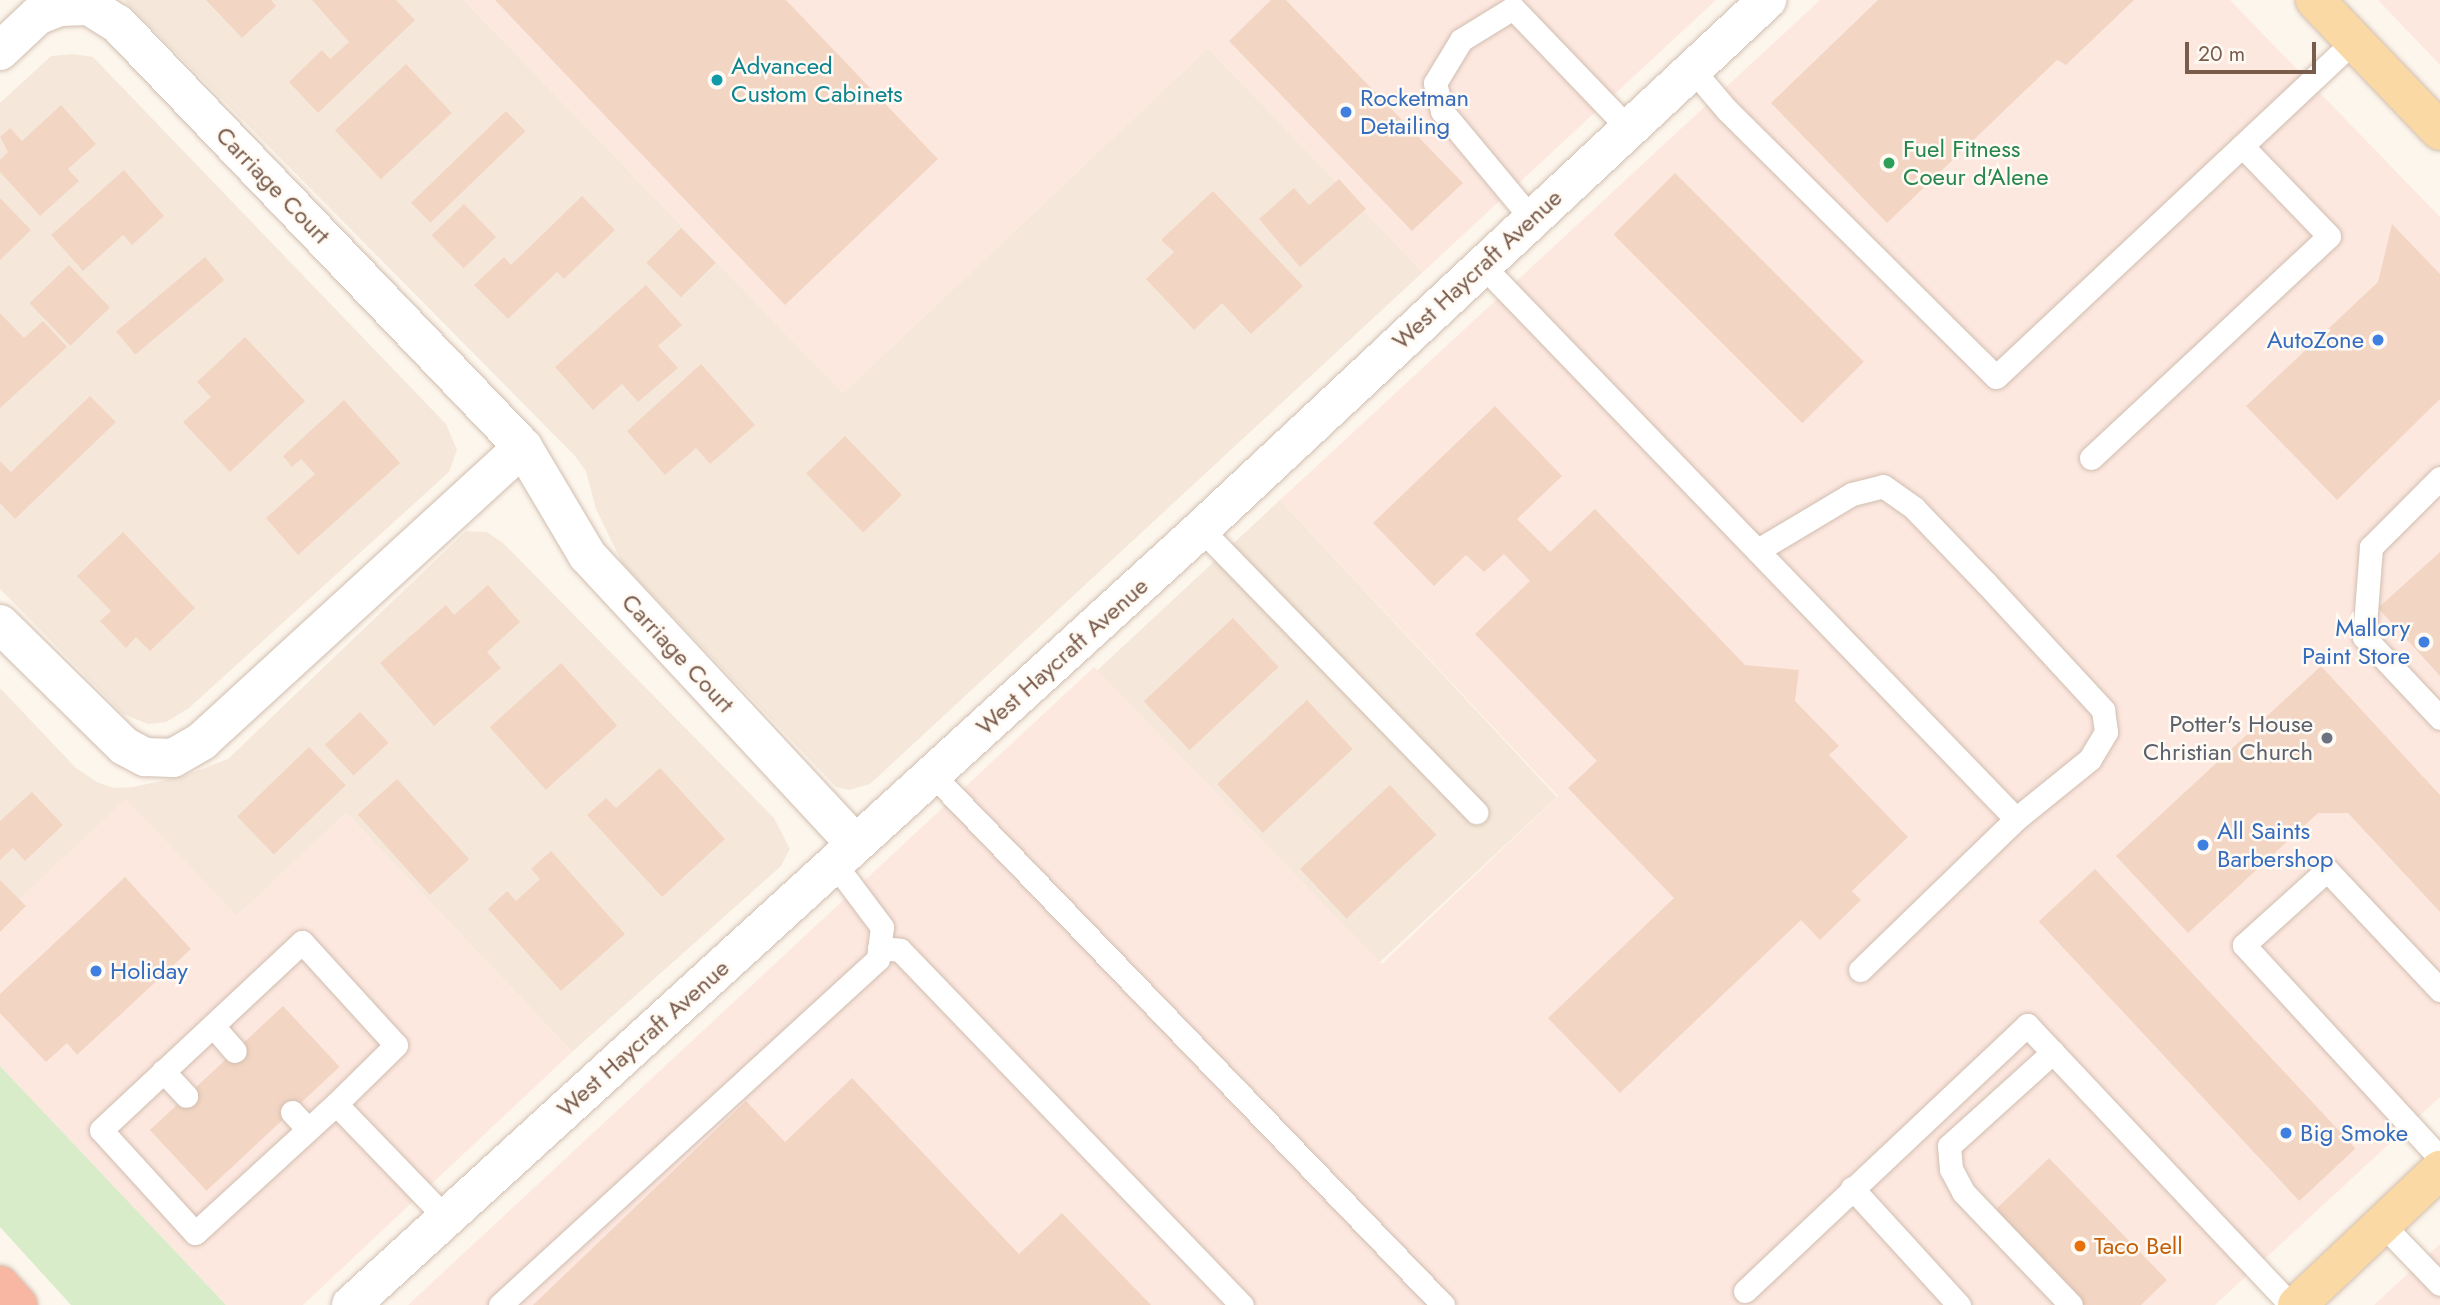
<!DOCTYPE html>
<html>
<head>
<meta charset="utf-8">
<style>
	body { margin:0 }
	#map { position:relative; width:2440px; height:1305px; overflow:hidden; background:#fdf6ec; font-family:Jost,sans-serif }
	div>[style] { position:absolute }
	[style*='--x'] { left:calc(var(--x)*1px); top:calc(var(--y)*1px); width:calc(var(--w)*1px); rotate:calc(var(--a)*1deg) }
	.residential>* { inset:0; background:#f5e8da; transform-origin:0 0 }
	.commercial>* { inset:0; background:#fde8e0 }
	.green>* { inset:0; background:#d8ecc9 }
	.building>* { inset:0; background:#f3d5c3; transform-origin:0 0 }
	.roads { filter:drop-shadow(0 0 2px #d1beb0) drop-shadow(0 0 2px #d1beb0) }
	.lane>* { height:23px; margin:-11.5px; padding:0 11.5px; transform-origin:11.5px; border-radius:11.5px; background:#fff }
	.street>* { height:38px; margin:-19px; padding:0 19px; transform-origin:19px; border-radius:19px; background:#fff }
	.primary>* { height:38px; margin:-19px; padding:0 19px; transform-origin:19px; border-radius:19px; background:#fbd9a5 }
	.highway>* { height:38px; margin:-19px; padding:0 19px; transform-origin:19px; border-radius:19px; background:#f7b7a3 }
	.dots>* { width:19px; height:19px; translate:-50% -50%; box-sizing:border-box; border:4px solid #fffaf3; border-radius:50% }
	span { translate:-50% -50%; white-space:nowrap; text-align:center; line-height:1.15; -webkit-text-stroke:5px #fffaf3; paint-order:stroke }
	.culture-label { font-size:24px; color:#0d838f }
	.left { translate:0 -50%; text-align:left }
	.shop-label { font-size:24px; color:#366cbe }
	.right { translate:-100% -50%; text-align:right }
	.leisure-label { font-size:24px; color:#27864d }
	.street-label { font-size:24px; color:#7a5c4d }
	.worship-label { font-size:24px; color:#5b616d }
	.food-label { font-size:24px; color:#c56008 }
	.scale { position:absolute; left:2185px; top:42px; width:131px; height:32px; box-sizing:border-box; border:4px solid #7a5c4d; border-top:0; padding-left:9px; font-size:21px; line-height:24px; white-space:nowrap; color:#7a5c4d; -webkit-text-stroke:5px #fffaf3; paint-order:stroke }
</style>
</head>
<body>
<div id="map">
	<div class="residential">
		<i style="clip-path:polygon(124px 0,464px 0,843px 393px,1208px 48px,1423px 272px,870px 784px,849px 790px,836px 787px,622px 563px,596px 509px,586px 471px,575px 456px)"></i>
		<i style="clip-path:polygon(73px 54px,93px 57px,446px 424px,457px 450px,449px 472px,189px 708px,166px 722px,148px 724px,123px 714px,0 589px,0 103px,51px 56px)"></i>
		<i style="left:1280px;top:500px;width:406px;height:250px;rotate:47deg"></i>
		<i style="clip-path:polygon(466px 531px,487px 532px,503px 543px,774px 818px,790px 849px,781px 866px,572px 1052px,346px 813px,237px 916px,0 917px,0 688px,76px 768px,97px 782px,114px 788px,133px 787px,184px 776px,228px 759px)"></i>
	</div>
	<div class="commercial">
		<i style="clip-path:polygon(464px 0,1716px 0,1423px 272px,1208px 48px,843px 393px)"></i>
		<i style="clip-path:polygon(1820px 0,2230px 0,2440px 217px,2440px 1097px,2215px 1305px,408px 1305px,1094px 667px,1382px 964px,1558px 796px,1280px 500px)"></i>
		<i style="clip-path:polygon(2378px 0,2440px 0,2440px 65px)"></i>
		<i style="clip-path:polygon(126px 799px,237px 916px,346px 813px,572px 1052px,303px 1305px,226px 1305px,0 1066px,0 917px)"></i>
		<i style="clip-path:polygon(2440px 1244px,2440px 1305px,2374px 1305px)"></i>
	</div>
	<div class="green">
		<i style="clip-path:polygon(0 1066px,226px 1305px,71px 1305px,0 1227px)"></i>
	</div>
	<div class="building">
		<i style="clip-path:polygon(206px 0,271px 0,276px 6px,242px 38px)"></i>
		<i style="clip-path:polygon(312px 0,396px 0,415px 20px,318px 113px,289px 82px,322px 50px,330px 59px,349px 42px)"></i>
		<i style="clip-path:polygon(495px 0,786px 0,938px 159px,785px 305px)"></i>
		<i style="clip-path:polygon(1271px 0,1286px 0,1463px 183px,1412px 231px,1229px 41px)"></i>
		<i style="clip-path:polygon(1878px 0,2134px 0,2066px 65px,2057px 60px,1887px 223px,1771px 103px)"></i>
		<i style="left:406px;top:64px;width:67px;height:97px;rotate:47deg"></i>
		<i style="clip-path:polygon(61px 105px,96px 144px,68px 169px,79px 181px,40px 216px,0 172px,0 160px,8px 152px,0 137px,10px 128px,22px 141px)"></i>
		<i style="left:506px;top:111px;width:28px;height:132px;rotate:46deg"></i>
		<i style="clip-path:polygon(124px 170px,164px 216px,132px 245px,123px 235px,83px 271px,51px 235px)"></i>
		<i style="left:1675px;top:173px;width:267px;height:87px;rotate:45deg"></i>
		<i style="clip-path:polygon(1339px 179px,1366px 209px,1300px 267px,1259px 219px,1294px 188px,1309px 205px)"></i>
		<i style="clip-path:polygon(1213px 191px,1303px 286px,1251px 334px,1222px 303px,1194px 330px,1146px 279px,1174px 252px,1161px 240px)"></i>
		<i style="clip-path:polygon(582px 196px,615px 230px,564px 279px,557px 272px,508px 319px,474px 285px,504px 257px,511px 265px)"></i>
		<i style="clip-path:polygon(0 198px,31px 230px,0 260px)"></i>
		<i style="left:464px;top:204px;width:46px;height:45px;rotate:46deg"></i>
		<i style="clip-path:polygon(2392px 224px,2440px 274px,2440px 399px,2337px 500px,2246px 406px,2378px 282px)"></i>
		<i style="left:681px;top:228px;width:49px;height:49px;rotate:45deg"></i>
		<i style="left:205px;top:257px;width:30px;height:116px;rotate:50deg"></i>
		<i style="left:69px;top:265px;width:59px;height:55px;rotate:46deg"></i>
		<i style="clip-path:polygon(646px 285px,682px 325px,658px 346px,678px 368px,638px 402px,622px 384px,593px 410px,555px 367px)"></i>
		<i style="clip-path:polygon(0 313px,24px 338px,43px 321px,67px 347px,0 408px)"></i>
		<i style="clip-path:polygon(245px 337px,305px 401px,230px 472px,183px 422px,211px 397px,197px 382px)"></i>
		<i style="clip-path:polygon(701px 364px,755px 425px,710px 464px,696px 448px,665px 475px,627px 431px)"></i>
		<i style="clip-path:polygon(90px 396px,116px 422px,15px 519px,0 503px,0 461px,11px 472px)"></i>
		<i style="clip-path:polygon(344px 400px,400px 463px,298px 555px,266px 518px,315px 474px,301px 459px,292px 467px,283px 456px)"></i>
		<i style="clip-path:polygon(1495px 406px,1562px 476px,1517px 519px,1550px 552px,1595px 509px,1745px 665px,1799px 670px,1795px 701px,1839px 746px,1829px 755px,1908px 837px,1852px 891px,1861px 900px,1820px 940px,1801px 920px,1620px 1093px,1548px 1018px,1674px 898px,1568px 788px,1597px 761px,1475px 634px,1530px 581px,1504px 554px,1484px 572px,1466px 555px,1434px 586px,1373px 523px)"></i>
		<i style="left:845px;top:436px;width:82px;height:54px;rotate:46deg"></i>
		<i style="clip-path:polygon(123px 532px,195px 608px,150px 651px,136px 637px,126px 648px,100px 621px,111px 611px,77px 576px)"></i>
		<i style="clip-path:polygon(2440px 552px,2440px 676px,2378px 608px)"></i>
		<i style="clip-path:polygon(488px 585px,520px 622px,487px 652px,501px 668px,434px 726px,380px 663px,446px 605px,454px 615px)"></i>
		<i style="left:1233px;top:618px;width:67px;height:122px;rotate:47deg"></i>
		<i style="left:561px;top:663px;width:84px;height:96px;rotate:48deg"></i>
		<i style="clip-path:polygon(2321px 666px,2440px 795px,2440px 912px,2348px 813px,2318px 813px,2188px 933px,2116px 856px)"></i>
		<i style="left:1307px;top:700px;width:67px;height:123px;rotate:47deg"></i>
		<i style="left:360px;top:712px;width:42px;height:48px;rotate:47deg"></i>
		<i style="left:309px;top:747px;width:53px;height:100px;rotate:46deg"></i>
		<i style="clip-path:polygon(660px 768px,725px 839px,662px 897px,587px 815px,606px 798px,616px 808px)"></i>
		<i style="left:397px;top:779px;width:108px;height:53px;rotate:48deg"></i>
		<i style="left:1390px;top:785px;width:68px;height:123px;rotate:47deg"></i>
		<i style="clip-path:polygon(32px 792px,63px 825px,25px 861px,13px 848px,0 860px,0 821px)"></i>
		<i style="clip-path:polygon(551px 851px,625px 934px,561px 991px,488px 909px,507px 891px,516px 901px,540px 879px,531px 869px)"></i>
		<i style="left:2095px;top:869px;width:382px;height:77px;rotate:47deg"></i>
		<i style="clip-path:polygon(125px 877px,191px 949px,77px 1055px,67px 1043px,46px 1062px,0 1013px,0 994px)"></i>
		<i style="clip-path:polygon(0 880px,26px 906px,0 932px)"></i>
		<i style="left:283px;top:1006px;width:83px;height:182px;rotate:47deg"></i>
		<i style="clip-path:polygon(852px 1078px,1019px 1254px,1062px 1213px,1151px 1305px,533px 1305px,746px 1101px,785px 1142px)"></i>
		<i style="clip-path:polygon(2049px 1158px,2167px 1280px,2141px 1305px,2083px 1305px,1993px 1212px)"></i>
	</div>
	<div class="roads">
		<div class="lane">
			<i style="--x:1692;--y:69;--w:52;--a:49.6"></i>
			<i style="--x:1726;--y:109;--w:380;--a:44.8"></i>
			<i style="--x:1996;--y:377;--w:491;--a:-43.2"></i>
			<i style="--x:1531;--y:218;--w:139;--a:-129.8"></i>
			<i style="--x:1442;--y:111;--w:29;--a:-104"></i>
			<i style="--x:1435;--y:83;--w:50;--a:-58.8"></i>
			<i style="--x:1461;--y:40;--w:61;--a:-31.6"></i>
			<i style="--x:1513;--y:8;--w:166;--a:46.2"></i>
			<i style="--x:1481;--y:264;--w:771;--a:46.05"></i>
			<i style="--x:2016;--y:819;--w:217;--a:135.9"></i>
			<i style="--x:2091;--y:458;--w:325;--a:-43"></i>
			<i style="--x:2329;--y:236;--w:125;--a:-134"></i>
			<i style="--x:2440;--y:478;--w:98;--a:135"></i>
			<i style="--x:2371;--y:547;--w:90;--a:94.4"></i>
			<i style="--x:2364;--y:637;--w:111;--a:46.8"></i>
			<i style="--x:1201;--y:529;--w:395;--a:45.8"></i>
			<i style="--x:1758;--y:550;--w:109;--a:-30.8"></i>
			<i style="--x:1852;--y:494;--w:32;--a:-14"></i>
			<i style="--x:1883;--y:486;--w:38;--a:35"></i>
			<i style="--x:1914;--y:508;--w:104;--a:46.2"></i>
			<i style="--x:1986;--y:583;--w:173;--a:47.3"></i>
			<i style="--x:2103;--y:710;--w:22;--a:82"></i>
			<i style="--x:2106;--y:732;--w:31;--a:121"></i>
			<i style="--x:2090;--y:759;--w:95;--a:141"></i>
			<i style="--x:932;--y:774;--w:737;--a:46.1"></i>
			<i style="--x:879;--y:948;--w:21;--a:5"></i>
			<i style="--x:900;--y:950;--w:493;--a:46.1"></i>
			<i style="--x:2440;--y:990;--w:165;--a:-133.3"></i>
			<i style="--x:2327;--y:870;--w:112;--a:137.9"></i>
			<i style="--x:2244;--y:945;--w:289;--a:47.4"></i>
			<i style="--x:213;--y:1026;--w:33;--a:49"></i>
			<i style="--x:2053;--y:1052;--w:140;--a:137.9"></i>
			<i style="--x:1949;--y:1146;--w:23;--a:85"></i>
			<i style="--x:1951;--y:1169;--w:26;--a:62"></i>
			<i style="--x:1963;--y:1192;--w:156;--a:46.3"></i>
			<i style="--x:163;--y:1071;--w:34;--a:47"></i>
			<i style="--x:336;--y:1104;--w:191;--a:137.5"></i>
			<i style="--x:195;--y:1233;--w:139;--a:-132.4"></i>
			<i style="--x:101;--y:1130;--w:275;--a:-43.1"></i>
			<i style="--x:302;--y:942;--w:139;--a:47.6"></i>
			<i style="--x:396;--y:1045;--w:84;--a:135.5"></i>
			<i style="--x:336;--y:1104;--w:158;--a:46"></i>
			<i style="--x:292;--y:1112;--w:23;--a:47"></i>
			<i style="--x:1852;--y:1188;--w:159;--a:47.6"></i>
			<i style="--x:2382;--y:1224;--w:83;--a:46"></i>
			<i style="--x:1745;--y:1291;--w:388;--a:-43.3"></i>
			<i style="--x:2027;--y:1025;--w:385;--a:46.7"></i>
			<i style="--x:500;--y:1305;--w:512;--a:-42.47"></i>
			<i style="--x:878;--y:959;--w:32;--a:-83"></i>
			<i style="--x:882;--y:927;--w:80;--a:-126.9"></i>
		</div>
		<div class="street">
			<i style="--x:0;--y:51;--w:51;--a:-43.4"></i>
			<i style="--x:37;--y:16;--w:24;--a:-22"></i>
			<i style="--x:59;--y:7;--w:30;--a:-2"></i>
			<i style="--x:89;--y:6;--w:34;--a:32"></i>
			<i style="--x:118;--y:24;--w:586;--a:46.25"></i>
			<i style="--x:523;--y:447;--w:126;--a:59.3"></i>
			<i style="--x:587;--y:555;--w:393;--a:47.1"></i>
			<i style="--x:0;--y:624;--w:174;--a:44.5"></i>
			<i style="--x:124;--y:746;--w:24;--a:28"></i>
			<i style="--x:145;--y:757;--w:28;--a:2"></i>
			<i style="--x:173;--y:758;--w:34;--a:-30"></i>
			<i style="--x:202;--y:741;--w:435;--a:-42.5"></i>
			<i style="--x:351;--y:1305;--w:1151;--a:-42.39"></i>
			<i style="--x:1201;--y:529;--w:775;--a:-43.06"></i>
		</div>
		<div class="primary">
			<i style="--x:2315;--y:0;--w:181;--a:46.3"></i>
			<i style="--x:2297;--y:1305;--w:197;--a:-43.4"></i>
		</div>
		<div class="highway">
			<i style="--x:0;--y:1285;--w:27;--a:48"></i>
		</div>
	</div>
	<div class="dots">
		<i style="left:717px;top:80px;background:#0f9aa8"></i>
		<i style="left:1346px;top:112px;background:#3f7fe0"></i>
		<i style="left:1889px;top:163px;background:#2e9e5b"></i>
		<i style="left:2378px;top:340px;background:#3f7fe0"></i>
		<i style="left:2424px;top:642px;background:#3f7fe0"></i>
		<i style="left:2327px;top:738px;background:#6b7280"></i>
		<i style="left:2203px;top:845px;background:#3f7fe0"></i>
		<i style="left:96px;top:971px;background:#3f7fe0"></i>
		<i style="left:2286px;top:1133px;background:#3f7fe0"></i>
		<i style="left:2080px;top:1246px;background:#e8710a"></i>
	</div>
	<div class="culture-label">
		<span class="left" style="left:731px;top:80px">Advanced<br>Custom Cabinets</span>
	</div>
	<div class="shop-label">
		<span class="left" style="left:1360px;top:112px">Rocketman<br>Detailing</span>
		<span class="right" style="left:2364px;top:340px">AutoZone</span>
		<span class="right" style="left:2410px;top:642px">Mallory<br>Paint Store</span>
		<span class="left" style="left:2217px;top:845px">All Saints<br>Barbershop</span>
		<span class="left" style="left:110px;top:971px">Holiday</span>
		<span class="left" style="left:2300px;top:1133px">Big Smoke</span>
	</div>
	<div class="leisure-label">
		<span class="left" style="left:1903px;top:163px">Fuel Fitness<br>Coeur d'Alene</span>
	</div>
	<div class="street-label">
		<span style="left:273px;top:185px;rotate:46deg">Carriage Court</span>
		<span style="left:1477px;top:269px;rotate:-43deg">West Haycraft Avenue</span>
		<span style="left:678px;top:653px;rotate:47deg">Carriage Court</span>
		<span style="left:1062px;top:656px;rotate:-42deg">West Haycraft Avenue</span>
		<span style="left:643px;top:1038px;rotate:-42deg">West Haycraft Avenue</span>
	</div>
	<div class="worship-label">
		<span class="right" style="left:2313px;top:738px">Potter's House<br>Christian Church</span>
	</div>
	<div class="food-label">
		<span class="left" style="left:2094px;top:1246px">Taco Bell</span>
	</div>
	<div class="scale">20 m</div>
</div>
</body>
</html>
